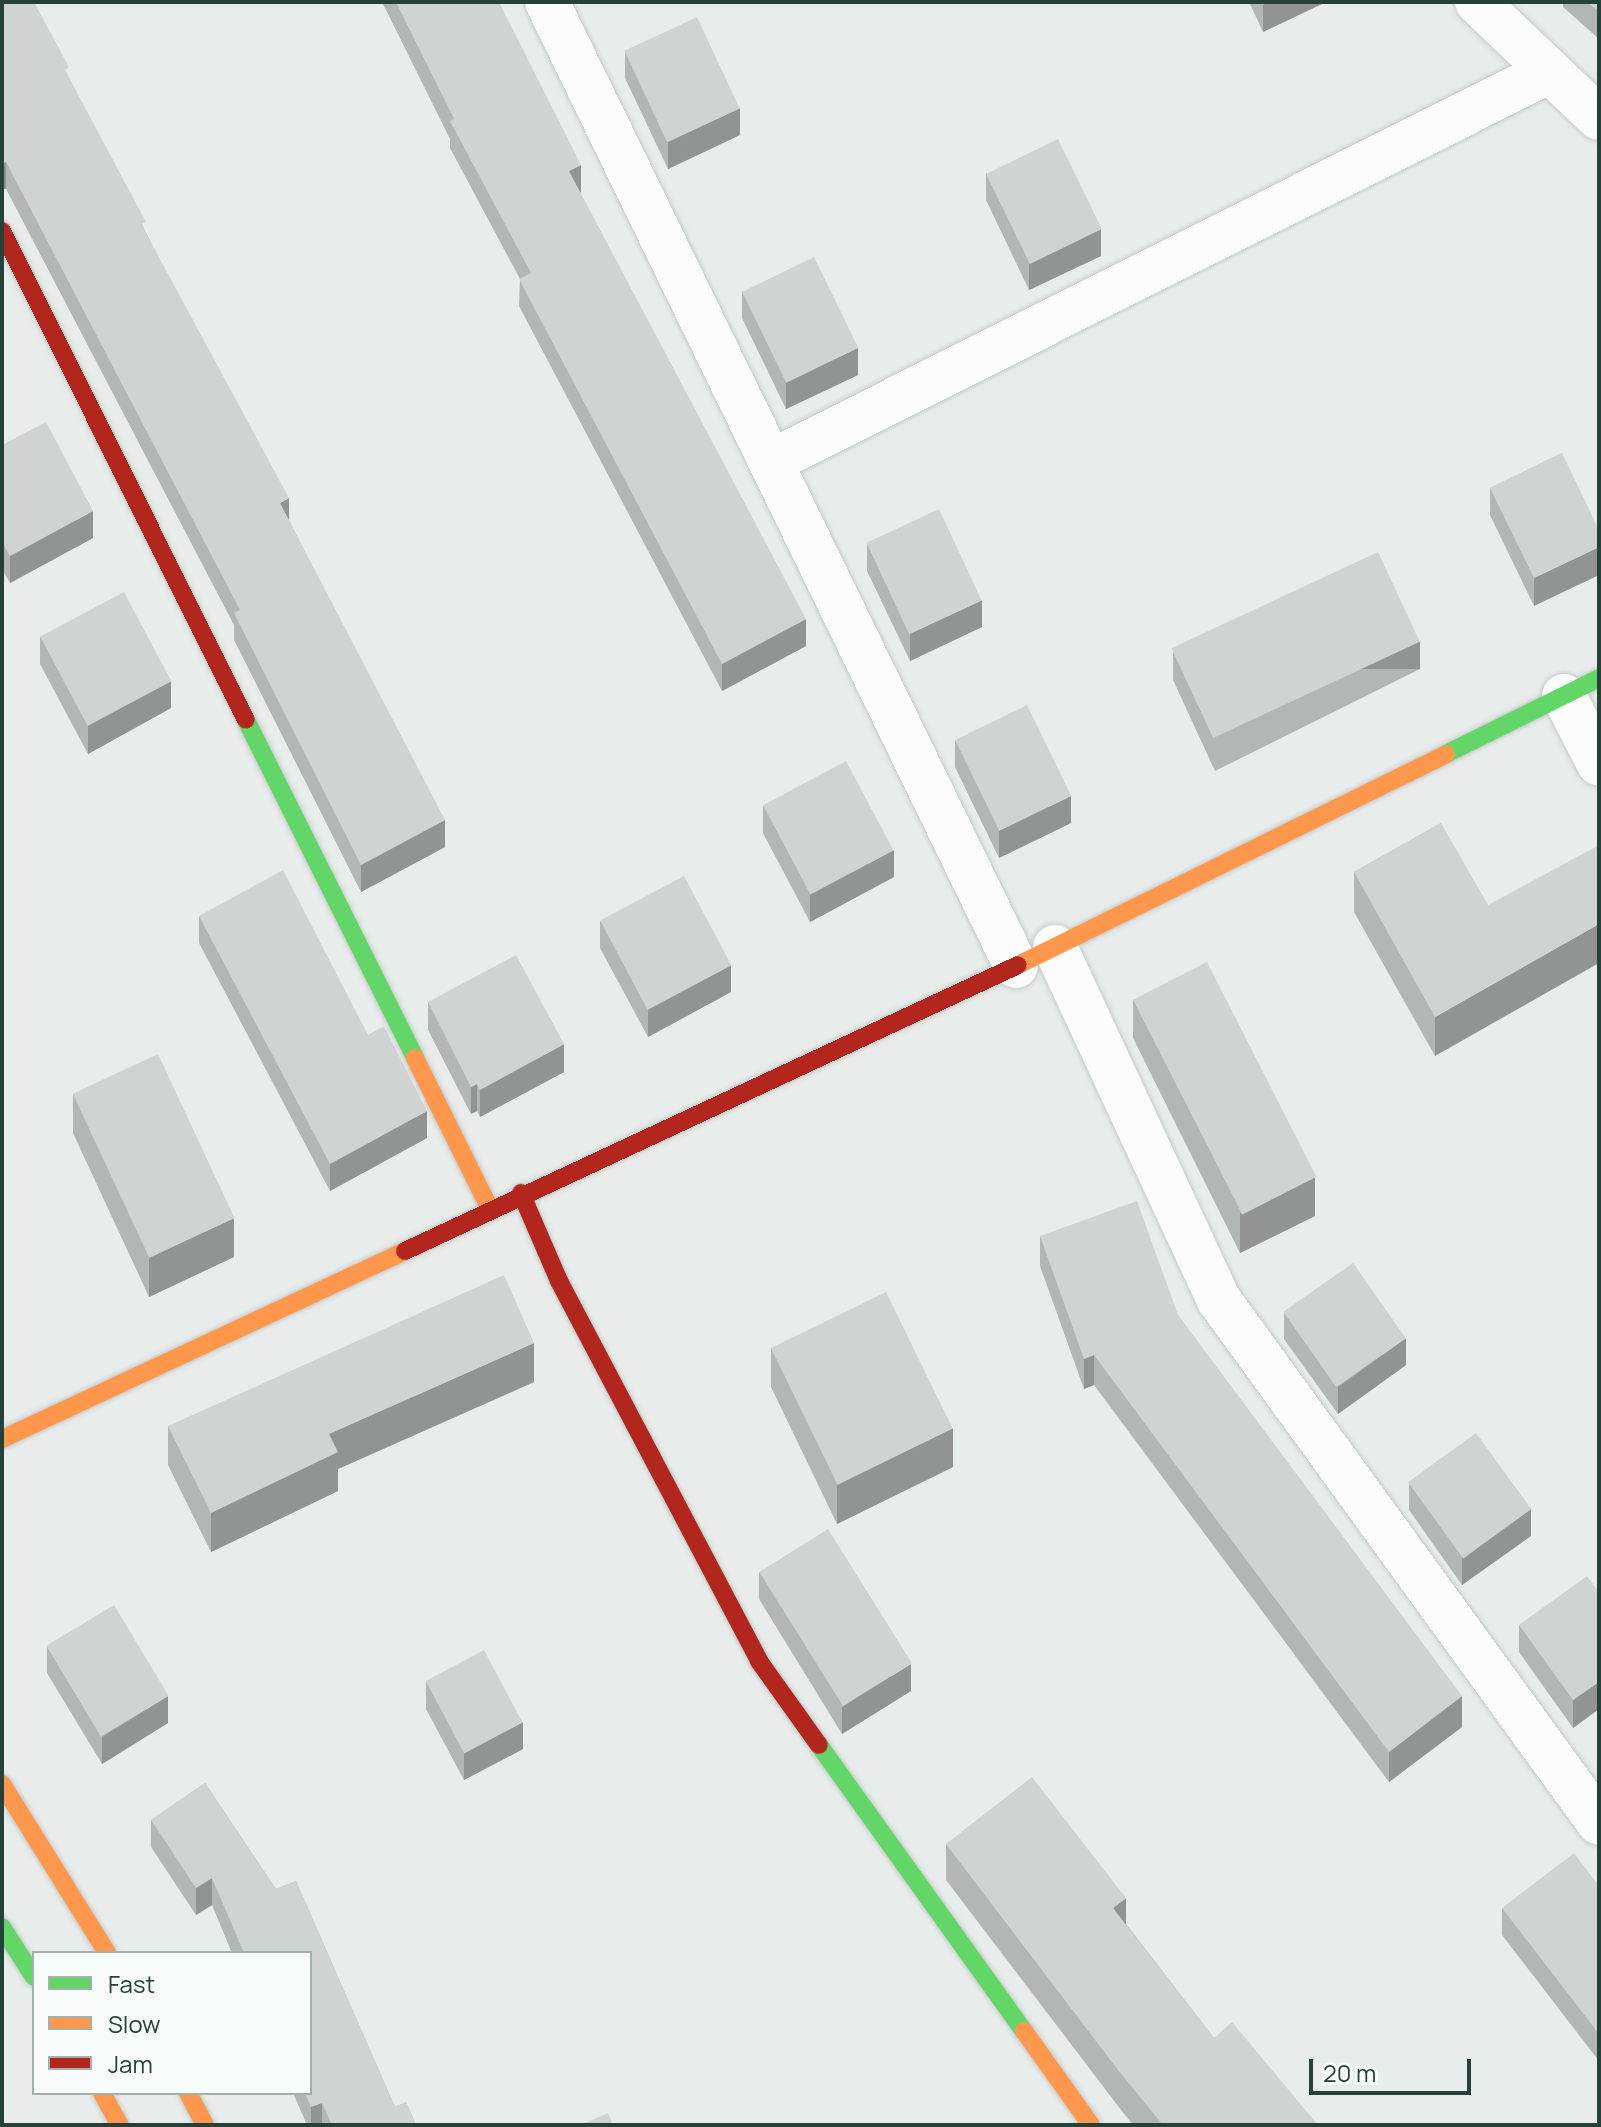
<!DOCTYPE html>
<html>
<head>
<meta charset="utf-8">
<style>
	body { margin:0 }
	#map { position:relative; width:1601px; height:2127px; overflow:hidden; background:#e8edeb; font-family:Manrope,sans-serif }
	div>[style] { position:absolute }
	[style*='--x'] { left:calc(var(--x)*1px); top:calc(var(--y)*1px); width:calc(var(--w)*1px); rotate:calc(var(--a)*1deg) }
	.roads { filter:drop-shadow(0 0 2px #c5cac8) drop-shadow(0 0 2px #c5cac8) }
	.street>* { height:44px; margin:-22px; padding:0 22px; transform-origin:22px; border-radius:22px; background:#fcfcfc }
	.fast>* { height:18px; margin:-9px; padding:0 9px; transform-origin:9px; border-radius:9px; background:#63d668 }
	.slow>* { height:18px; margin:-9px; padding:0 9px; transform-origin:9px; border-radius:9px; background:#ff974d }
	.jam>* { height:18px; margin:-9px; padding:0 9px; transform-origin:9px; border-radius:9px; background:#b3261e }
	.wall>* { inset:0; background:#b2b6b5 }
	.shaded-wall>* { inset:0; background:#919493; transform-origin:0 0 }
	.building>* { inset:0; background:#cfd4d2; transform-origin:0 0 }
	span { translate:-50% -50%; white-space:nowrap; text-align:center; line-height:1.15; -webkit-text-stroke:8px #f7fbf9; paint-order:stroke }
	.frame { position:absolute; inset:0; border:4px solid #24423a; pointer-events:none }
	.legend { position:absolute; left:32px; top:1951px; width:280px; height:144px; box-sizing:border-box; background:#f7fbf9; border:2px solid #a3b1ad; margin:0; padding:10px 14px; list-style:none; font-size:24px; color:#24423a }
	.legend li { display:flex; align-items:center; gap:16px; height:40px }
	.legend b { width:40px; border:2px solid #a3b1ad }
	.scale { position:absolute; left:1309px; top:2059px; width:162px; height:36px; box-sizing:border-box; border:4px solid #24423a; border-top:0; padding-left:10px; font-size:24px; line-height:28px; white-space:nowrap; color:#24423a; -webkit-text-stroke:6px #f7fbf9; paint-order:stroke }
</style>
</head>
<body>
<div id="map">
	<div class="roads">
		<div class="street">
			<i style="--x:547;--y:2;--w:1072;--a:64.06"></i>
			<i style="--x:1477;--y:2;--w:168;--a:43.6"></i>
			<i style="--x:772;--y:461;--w:870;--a:-26.62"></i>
			<i style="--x:1564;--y:696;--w:76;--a:62.8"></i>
			<i style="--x:1055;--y:947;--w:389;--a:65.1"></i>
			<i style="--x:1219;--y:1300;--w:646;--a:54"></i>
		</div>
		<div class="fast">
			<i style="--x:246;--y:720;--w:378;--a:63.4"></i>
			<i style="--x:1446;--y:754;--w:171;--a:-26.4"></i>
			<i style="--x:819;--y:1745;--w:352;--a:54.4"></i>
			<i style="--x:2;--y:1927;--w:59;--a:57.4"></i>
		</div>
		<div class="slow">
			<i style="--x:1018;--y:965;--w:477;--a:-26.2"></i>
			<i style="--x:415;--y:1058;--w:166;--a:63.6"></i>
			<i style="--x:2;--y:1439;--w:445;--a:-25"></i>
			<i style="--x:2;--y:1784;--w:199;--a:58.1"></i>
			<i style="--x:1024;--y:2031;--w:115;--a:54.5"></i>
			<i style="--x:102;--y:2093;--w:37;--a:61"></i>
			<i style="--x:188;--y:2093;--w:36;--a:62"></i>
		</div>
		<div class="jam">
			<i style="--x:2;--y:231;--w:546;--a:63.48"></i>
			<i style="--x:521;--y:1193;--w:96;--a:66.6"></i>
			<i style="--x:559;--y:1281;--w:429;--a:62.2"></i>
			<i style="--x:759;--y:1661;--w:103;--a:54.5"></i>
			<i style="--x:405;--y:1251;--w:676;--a:-25.01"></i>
		</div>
	</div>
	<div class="wall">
		<i style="clip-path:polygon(2px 2px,69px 78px,289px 520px,445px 847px,361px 892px,234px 640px,234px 625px,6px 189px)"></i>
		<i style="clip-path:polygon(382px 2px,499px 2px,581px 192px,580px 193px,806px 646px,722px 691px,519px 306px,520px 279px,450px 148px,450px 139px)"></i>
		<i style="clip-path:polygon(1249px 2px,1326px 2px,1263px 32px)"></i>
		<i style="clip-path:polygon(1563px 2px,1599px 2px,1599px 39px,1563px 7px)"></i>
		<i style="clip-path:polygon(625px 51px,740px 135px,668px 169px,625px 78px)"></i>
		<i style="clip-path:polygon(986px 173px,1101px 256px,1029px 290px,986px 200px)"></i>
		<i style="clip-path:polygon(742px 291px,858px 375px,786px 409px,742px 318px)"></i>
		<i style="clip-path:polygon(2px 445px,93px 538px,10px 583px,2px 569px)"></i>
		<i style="clip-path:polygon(1562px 453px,1534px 606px,1490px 515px,1490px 488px)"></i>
		<i style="clip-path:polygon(867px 543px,982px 627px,910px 661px,867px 571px)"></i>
		<i style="clip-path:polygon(40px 637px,171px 708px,88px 754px,40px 664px)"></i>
		<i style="clip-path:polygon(1173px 652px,1420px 669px,1215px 771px,1173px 680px)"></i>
		<i style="clip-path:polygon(955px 740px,1071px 823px,999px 858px,955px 767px)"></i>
		<i style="clip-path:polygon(763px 806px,894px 877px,810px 922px,763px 833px)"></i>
		<i style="clip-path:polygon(1441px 823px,1435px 1056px,1354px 912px,1354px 872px)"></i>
		<i style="clip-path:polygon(199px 916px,368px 1035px,427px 1138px,330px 1191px,199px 943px)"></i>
		<i style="clip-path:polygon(600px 921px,731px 992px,648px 1037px,600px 948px)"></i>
		<i style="clip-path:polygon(1133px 999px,1315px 1216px,1240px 1253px,1133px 1038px)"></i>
		<i style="clip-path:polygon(428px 1002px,564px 1072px,480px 1117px,477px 1111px,471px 1114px,428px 1030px)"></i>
		<i style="clip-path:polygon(73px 1094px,234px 1257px,149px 1297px,73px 1133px)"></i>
		<i style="clip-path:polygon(1040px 1236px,1178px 1315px,1462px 1727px,1389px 1782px,1094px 1385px,1084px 1389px,1040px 1266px)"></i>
		<i style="clip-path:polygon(1284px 1312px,1406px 1365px,1338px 1414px,1284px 1339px)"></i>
		<i style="clip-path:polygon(771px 1348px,953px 1467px,837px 1524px,771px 1387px)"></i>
		<i style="clip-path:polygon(534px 1382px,338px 1469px,338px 1491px,211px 1552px,168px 1465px,168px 1426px)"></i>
		<i style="clip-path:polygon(1409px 1483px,1531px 1536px,1462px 1585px,1409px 1510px)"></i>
		<i style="clip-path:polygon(759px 1572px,911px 1691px,842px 1734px,759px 1599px)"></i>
		<i style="clip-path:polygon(1599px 1592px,1599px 1709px,1573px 1728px,1519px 1652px,1519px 1625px)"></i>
		<i style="clip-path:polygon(47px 1646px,168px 1723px,102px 1764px,47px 1673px)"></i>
		<i style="clip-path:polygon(426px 1682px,523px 1749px,464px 1780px,426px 1709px)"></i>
		<i style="clip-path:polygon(205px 1783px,276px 1889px,296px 1881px,395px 2107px,406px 2102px,416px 2125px,307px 2125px,293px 2093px,310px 2093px,310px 1953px,232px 1953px,212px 1905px,196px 1915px,151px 1847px,151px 1820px)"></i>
		<i style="clip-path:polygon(946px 1844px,1126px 1924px,1214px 2038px,1318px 2125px,1133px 2125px,1118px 2106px,946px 1880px)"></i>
		<i style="clip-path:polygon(1599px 1886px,1599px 2061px,1502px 1935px,1502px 1908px)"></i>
	</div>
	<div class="shaded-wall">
		<i style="clip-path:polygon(1269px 2px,1326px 2px,1263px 32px,1263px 5px)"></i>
		<i style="clip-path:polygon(740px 108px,740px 135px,668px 169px,668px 142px)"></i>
		<i style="left:6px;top:162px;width:27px;height:4px;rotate:90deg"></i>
		<i style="clip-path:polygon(581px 165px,581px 192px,569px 199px,569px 171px)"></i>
		<i style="clip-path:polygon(1101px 229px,1101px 256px,1029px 290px,1029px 263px)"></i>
		<i style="clip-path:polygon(858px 348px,858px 375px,786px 409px,786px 382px)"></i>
		<i style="clip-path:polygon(289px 498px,289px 525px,280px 503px)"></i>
		<i style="clip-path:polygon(93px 511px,93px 538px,10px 583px,10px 556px)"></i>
		<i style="clip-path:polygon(1599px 547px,1599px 575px,1534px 606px,1534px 578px)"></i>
		<i style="clip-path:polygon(982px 600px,982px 627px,910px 661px,910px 634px)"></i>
		<i style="clip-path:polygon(806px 619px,806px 646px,722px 691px,722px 664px)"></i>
		<i style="left:1420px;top:642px;width:27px;height:229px;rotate:90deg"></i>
		<i style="clip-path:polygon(171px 681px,171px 708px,88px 754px,88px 726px)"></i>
		<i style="clip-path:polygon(1071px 796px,1071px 823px,999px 858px,999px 831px)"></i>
		<i style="clip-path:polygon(445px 820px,445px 847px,361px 892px,361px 865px)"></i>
		<i style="clip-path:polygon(894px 850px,894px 877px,810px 922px,810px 895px)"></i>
		<i style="clip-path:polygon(1599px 924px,1599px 963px,1435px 1056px,1435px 1017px)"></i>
		<i style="clip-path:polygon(731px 965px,731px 992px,648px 1037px,648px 1010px)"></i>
		<i style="clip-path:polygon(564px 1044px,564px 1072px,480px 1117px,480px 1090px)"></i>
		<i style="clip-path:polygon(477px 1084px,477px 1111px,471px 1114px,471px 1087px)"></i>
		<i style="clip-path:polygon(427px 1111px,427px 1138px,330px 1191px,330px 1164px)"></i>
		<i style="clip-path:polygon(1315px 1177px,1315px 1216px,1240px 1253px,1240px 1214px)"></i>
		<i style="clip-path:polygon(234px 1218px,234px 1257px,149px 1297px,149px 1258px)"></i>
		<i style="clip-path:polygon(1406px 1338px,1406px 1365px,1338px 1414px,1338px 1387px)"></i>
		<i style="clip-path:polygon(534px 1343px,534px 1382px,338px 1469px,338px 1491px,211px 1552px,211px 1513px,329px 1434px)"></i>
		<i style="clip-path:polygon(1094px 1355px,1094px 1385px,1084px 1389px,1084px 1359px)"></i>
		<i style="clip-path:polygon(953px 1428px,953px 1467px,837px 1524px,837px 1485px)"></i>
		<i style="clip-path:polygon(1531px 1509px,1531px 1536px,1462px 1585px,1462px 1558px)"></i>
		<i style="clip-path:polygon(911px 1664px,911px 1691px,842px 1734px,842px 1707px)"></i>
		<i style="clip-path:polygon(1599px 1682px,1599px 1709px,1573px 1728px,1573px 1700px)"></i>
		<i style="clip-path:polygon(168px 1696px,168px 1723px,102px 1764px,102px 1737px)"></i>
		<i style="clip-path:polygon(1462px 1696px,1462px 1727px,1389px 1782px,1389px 1752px)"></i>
		<i style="clip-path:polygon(523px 1722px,523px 1749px,464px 1780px,464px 1753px)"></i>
		<i style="clip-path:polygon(212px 1878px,212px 1905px,196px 1915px,196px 1888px)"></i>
		<i style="clip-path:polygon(1126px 1898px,1126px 1934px,1113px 1908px)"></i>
		<i style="clip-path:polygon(322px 2103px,322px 2125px,311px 2125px,311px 2107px)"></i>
	</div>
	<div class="building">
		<i style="clip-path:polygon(2px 2px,34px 2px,69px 67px,65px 70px,146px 222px,141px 224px,289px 498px,280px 503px,445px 820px,361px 865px,234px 613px,240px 610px,6px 162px,2px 164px)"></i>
		<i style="clip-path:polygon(396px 2px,499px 2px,581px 165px,569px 171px,806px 619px,722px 664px,519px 279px,531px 273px,450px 121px,454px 119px)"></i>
		<i style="clip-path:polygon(1588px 2px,1599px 2px,1599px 12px)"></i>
		<i style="left:697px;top:17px;width:101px;height:80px;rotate:65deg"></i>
		<i style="left:1058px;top:139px;width:100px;height:80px;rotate:64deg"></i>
		<i style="left:814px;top:257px;width:101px;height:80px;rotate:64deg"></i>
		<i style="clip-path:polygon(46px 422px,93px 511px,10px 556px,2px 542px,2px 445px)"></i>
		<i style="clip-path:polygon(1562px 453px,1599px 530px,1599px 547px,1534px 578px,1490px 488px)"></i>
		<i style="left:939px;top:509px;width:101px;height:80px;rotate:65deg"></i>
		<i style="left:1378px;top:552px;width:99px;height:228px;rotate:65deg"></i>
		<i style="left:124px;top:592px;width:101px;height:95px;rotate:62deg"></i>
		<i style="left:1027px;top:705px;width:101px;height:80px;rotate:64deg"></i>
		<i style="left:846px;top:761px;width:101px;height:94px;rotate:62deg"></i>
		<i style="clip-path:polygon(1441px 823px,1488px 905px,1599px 845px,1599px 924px,1435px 1017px,1354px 872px)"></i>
		<i style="clip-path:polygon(283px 870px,368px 1035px,384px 1026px,427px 1111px,330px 1164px,199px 916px)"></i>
		<i style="left:684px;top:876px;width:101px;height:95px;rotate:62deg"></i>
		<i style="clip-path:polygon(516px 955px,564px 1044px,480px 1090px,477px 1084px,471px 1087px,428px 1002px)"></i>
		<i style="left:1207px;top:962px;width:241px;height:83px;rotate:63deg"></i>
		<i style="left:158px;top:1054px;width:181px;height:94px;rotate:65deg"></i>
		<i style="clip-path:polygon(1137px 1201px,1178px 1315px,1462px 1696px,1389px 1752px,1094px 1355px,1084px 1359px,1040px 1236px)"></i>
		<i style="left:1353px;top:1263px;width:92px;height:85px;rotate:55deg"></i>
		<i style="clip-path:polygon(504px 1275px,534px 1343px,329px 1434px,338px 1452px,211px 1513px,168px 1426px)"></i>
		<i style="left:886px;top:1292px;width:152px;height:128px;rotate:64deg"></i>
		<i style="left:1476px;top:1433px;width:94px;height:84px;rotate:54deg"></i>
		<i style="left:828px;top:1529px;width:158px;height:81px;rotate:58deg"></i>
		<i style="clip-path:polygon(1587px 1576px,1599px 1592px,1599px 1682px,1573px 1700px,1519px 1625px)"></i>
		<i style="left:114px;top:1605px;width:106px;height:79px;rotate:59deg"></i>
		<i style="left:484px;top:1650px;width:82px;height:66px;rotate:62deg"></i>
		<i style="clip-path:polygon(1032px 1777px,1126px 1898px,1113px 1908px,1214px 2038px,1232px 2022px,1318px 2125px,1163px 2125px,1118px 2070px,946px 1844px)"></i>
		<i style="clip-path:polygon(205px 1783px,276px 1889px,296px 1881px,395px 2107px,406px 2102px,416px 2125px,332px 2125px,322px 2103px,311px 2107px,305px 2093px,310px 2093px,310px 1953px,244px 1953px,212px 1878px,196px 1888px,151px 1820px)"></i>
		<i style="clip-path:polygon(1574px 1853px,1599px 1886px,1599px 2034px,1502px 1908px)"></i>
		<i style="clip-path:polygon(608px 2113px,613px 2125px,580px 2125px)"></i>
	</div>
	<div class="frame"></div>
	<ul class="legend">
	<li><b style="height:10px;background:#63d668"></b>Fast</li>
	<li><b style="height:10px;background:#ff974d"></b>Slow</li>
	<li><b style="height:10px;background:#b3261e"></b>Jam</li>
	</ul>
	<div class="scale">20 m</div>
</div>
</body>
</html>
